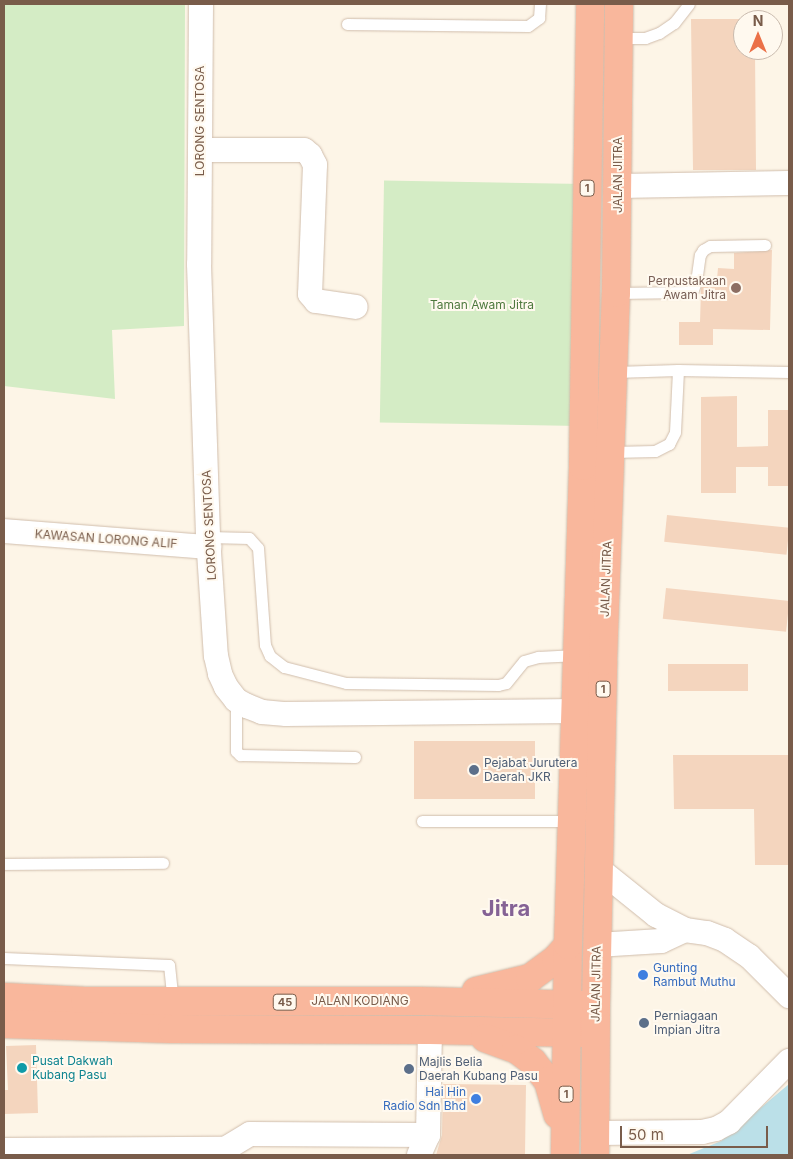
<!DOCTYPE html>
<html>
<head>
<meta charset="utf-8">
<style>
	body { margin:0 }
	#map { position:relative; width:793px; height:1159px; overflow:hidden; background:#fdf5e7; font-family:Inter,sans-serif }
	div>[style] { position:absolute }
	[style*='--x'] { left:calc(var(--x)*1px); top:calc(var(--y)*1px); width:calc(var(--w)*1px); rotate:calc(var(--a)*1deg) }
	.green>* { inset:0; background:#d4ecc5; transform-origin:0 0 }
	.water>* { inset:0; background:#bbe0e8 }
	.building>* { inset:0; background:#f4d5be; transform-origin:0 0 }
	.roads { filter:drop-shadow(0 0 1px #d0bdac) drop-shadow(0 0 1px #d0bdac) }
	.lane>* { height:11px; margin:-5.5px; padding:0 5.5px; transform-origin:5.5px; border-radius:5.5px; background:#fff }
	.street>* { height:24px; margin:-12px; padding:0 12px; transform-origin:12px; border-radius:12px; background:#fff }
	.highway>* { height:28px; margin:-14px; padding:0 14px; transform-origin:14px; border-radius:14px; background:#f9b79c }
	.dots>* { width:14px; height:14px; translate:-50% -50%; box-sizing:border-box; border:2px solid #fff9ef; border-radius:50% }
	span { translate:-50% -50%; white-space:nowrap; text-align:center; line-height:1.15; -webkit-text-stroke:4px #fff9ef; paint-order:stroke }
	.shield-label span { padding:1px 4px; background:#fff9ef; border:1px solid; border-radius:4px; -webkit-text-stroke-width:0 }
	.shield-label { font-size:11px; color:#795c4a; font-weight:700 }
	.street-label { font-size:12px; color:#795c4a }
	.education-label { font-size:12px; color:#785e54 }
	.right { translate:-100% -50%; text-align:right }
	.park-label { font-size:12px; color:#4e793e }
	.service-label { font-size:12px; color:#4e5e75 }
	.left { translate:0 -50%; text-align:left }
	.shop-label { font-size:12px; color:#366cbe }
	.culture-label { font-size:12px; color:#0d838f }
	.town-label { font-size:22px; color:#856295; font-weight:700 }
	.frame { position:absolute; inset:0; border:5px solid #795c4a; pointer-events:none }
	.north { position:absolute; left:733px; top:10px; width:50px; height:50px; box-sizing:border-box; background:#fff9ef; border:1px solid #c9baad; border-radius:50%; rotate:0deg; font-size:14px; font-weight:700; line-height:20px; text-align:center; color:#795c4a }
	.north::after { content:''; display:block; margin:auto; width:18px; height:22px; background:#eb7148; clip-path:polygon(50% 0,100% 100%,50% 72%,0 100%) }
	.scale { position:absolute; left:620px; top:1126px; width:148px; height:22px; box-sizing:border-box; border:2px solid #795c4a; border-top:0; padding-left:6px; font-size:15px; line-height:18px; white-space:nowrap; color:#795c4a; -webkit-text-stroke:4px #fff9ef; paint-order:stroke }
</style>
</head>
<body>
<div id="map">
	<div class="green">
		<i style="clip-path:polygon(4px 4px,185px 4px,184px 326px,112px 330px,115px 399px,4px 386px)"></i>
		<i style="left:584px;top:184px;width:242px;height:200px;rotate:91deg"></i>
	</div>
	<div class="water">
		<i style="clip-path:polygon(789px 1084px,789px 1155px,687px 1155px,721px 1141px)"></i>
	</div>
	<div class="building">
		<i style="clip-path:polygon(691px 19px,743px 19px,743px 50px,755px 50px,756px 170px,693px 170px)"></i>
		<i style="clip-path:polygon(772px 250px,770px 330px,713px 329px,713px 345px,679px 345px,679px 322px,700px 322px,701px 289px,704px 278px,717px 279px,718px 268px,734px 269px,734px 253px)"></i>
		<i style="clip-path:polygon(737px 396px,737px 447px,768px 446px,768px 410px,789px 410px,789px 486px,768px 486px,768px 467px,736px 467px,736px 493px,701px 493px,701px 397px)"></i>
		<i style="left:667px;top:515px;width:123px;height:27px;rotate:6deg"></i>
		<i style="left:666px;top:588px;width:124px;height:31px;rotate:6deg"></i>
		<i style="left:668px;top:664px;width:80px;height:27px"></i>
		<i style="left:414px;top:741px;width:121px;height:58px"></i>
		<i style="clip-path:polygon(673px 755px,789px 755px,789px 865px,755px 865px,754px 809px,674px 809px)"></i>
		<i style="clip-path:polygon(36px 1045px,38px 1113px,4px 1114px,4px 1090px,8px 1090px,6px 1046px)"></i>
		<i style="clip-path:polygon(443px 1084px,526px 1085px,525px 1155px,436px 1155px,442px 1135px)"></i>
	</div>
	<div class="roads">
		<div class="lane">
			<i style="--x:347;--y:24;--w:181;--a:0.6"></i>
			<i style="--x:528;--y:26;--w:14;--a:-36"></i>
			<i style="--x:539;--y:18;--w:14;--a:-86"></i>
			<i style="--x:618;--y:38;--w:27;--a:0"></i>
			<i style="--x:645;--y:38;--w:15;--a:-20"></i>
			<i style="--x:659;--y:33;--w:18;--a:-34"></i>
			<i style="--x:674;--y:23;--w:24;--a:-52"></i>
			<i style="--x:616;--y:293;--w:71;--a:-0.8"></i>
			<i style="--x:687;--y:292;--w:7;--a:-27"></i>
			<i style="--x:693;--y:289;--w:8;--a:-67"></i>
			<i style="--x:696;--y:282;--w:27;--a:-82"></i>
			<i style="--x:700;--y:255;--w:6;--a:-59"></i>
			<i style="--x:703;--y:250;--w:8;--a:-30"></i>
			<i style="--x:710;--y:246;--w:55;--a:-1"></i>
			<i style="--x:615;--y:372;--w:63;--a:-1.8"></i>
			<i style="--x:678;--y:370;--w:111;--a:1"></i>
			<i style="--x:612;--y:452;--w:43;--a:-1.3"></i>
			<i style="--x:655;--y:451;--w:16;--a:-27"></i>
			<i style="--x:669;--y:444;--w:13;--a:-63"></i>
			<i style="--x:675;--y:432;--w:62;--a:-87.2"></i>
			<i style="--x:208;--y:537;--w:41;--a:1.4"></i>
			<i style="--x:249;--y:538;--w:13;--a:48"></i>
			<i style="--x:258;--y:548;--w:97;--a:85.9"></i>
			<i style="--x:265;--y:645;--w:12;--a:66"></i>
			<i style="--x:270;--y:656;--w:18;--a:38"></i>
			<i style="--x:284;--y:667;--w:64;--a:14.5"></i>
			<i style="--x:346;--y:683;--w:152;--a:0.8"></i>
			<i style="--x:498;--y:685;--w:8;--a:-14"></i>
			<i style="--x:506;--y:683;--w:28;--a:-51"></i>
			<i style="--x:524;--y:661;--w:15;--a:-16"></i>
			<i style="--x:538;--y:657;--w:39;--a:-3"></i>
			<i style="--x:236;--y:700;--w:51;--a:90"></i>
			<i style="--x:236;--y:751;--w:6;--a:45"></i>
			<i style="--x:240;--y:755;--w:115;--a:1"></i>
			<i style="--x:422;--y:821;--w:151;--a:0"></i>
			<i style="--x:4;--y:864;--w:159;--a:-0.4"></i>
			<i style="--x:4;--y:958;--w:165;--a:2.4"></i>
			<i style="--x:169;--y:965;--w:37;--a:84"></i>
		</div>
		<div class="street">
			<i style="--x:201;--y:4;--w:260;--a:90.4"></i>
			<i style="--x:199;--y:264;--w:273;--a:88.1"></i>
			<i style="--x:208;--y:537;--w:119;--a:86.2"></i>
			<i style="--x:216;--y:656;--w:18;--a:77"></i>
			<i style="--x:220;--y:674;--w:14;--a:65"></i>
			<i style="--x:226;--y:687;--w:16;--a:52"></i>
			<i style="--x:236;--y:700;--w:13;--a:29"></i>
			<i style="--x:247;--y:706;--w:16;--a:22"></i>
			<i style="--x:262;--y:712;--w:24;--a:5"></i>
			<i style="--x:286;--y:714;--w:289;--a:-0.6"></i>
			<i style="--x:200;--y:150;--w:104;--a:0"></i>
			<i style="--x:304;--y:150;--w:8;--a:40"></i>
			<i style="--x:310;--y:155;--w:11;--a:63"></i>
			<i style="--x:315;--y:165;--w:129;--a:92.2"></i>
			<i style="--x:310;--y:294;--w:9;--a:49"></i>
			<i style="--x:316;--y:301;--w:40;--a:8.5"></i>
			<i style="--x:618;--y:186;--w:171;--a:-1"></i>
			<i style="--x:4;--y:531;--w:206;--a:4.5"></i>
			<i style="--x:600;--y:870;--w:72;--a:38.8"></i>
			<i style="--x:656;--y:915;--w:33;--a:27"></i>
			<i style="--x:685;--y:930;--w:22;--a:8"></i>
			<i style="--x:707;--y:933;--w:19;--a:21"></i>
			<i style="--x:725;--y:940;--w:29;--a:34"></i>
			<i style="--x:749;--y:956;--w:57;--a:45"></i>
			<i style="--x:597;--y:945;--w:64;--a:-3.6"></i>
			<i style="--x:661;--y:941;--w:26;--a:-25"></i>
			<i style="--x:596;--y:1133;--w:106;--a:-0.5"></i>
			<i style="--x:702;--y:1132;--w:14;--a:-12"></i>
			<i style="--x:716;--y:1129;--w:15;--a:-28"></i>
			<i style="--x:729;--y:1122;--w:86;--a:-45.5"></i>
			<i style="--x:4;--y:1150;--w:221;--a:-0.3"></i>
			<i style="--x:225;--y:1149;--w:29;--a:-31"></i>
			<i style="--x:250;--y:1134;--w:178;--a:0.3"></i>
			<i style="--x:419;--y:1155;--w:22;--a:-66"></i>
			<i style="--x:428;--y:1135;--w:105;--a:-88.9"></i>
		</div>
		<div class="highway">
			<i style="--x:476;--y:991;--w:56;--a:-13.5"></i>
			<i style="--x:530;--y:978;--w:32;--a:-36"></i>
			<i style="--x:556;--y:959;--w:18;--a:-49"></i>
			<i style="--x:4;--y:997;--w:81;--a:2.8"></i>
			<i style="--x:85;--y:1001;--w:333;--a:0"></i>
			<i style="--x:418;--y:1001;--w:166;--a:1.4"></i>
			<i style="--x:4;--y:1024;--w:168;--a:1.7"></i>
			<i style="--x:172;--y:1029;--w:258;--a:0.2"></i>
			<i style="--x:430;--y:1030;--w:154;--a:1.1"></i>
			<i style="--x:485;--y:1038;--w:33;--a:20"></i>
			<i style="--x:516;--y:1049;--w:21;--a:37"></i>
			<i style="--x:533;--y:1062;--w:24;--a:52"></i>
			<i style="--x:548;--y:1081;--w:35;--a:74"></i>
			<i style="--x:565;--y:1155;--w:210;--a:-89.2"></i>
			<i style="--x:568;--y:945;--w:479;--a:-88.2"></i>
			<i style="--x:583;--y:466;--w:462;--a:-89.1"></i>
			<i style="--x:595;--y:1155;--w:150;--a:-89.6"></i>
			<i style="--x:596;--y:1005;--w:344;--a:-88.8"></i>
			<i style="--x:603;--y:661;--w:368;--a:-88"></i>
			<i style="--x:616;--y:293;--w:289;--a:-89.4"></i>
		</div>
	</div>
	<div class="dots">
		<i style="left:736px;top:288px;background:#8d6e63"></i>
		<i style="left:474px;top:770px;background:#5c6f8a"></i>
		<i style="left:643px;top:975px;background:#3f7fe0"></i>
		<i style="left:644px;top:1023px;background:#5c6f8a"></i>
		<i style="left:22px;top:1068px;background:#0f9aa8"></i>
		<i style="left:409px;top:1069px;background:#5c6f8a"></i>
		<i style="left:476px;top:1099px;background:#3f7fe0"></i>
	</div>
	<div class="shield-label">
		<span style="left:587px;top:188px">1</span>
		<span style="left:603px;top:689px">1</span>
		<span style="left:285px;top:1002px">45</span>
		<span style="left:566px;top:1094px">1</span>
	</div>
	<div class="street-label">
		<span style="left:200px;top:121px;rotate:-90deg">LORONG SENTOSA</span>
		<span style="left:618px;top:175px;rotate:-90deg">JALAN JITRA</span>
		<span style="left:209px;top:525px;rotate:-93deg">LORONG SENTOSA</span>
		<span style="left:106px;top:539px;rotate:4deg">KAWASAN LORONG ALIF</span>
		<span style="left:606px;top:579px;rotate:-88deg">JALAN JITRA</span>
		<span style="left:596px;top:984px;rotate:-89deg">JALAN JITRA</span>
		<span style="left:360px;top:1001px">JALAN KODIANG</span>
	</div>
	<div class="education-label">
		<span class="right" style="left:726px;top:288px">Perpustakaan<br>Awam Jitra</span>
	</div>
	<div class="park-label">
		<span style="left:482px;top:305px">Taman Awam Jitra</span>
	</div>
	<div class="service-label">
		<span class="left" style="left:484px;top:770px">Pejabat Jurutera<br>Daerah JKR</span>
		<span class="left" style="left:654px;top:1023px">Perniagaan<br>Impian Jitra</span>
		<span class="left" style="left:419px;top:1069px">Majlis Belia<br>Daerah Kubang Pasu</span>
	</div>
	<div class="shop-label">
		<span class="left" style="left:653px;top:975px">Gunting<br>Rambut Muthu</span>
		<span class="right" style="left:466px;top:1099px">Hai Hin<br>Radio Sdn Bhd</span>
	</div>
	<div class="culture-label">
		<span class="left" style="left:32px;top:1068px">Pusat Dakwah<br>Kubang Pasu</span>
	</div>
	<div class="town-label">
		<span style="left:506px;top:909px">Jitra</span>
	</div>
	<div class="frame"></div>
	<div class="north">N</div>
	<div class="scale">50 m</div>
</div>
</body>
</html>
